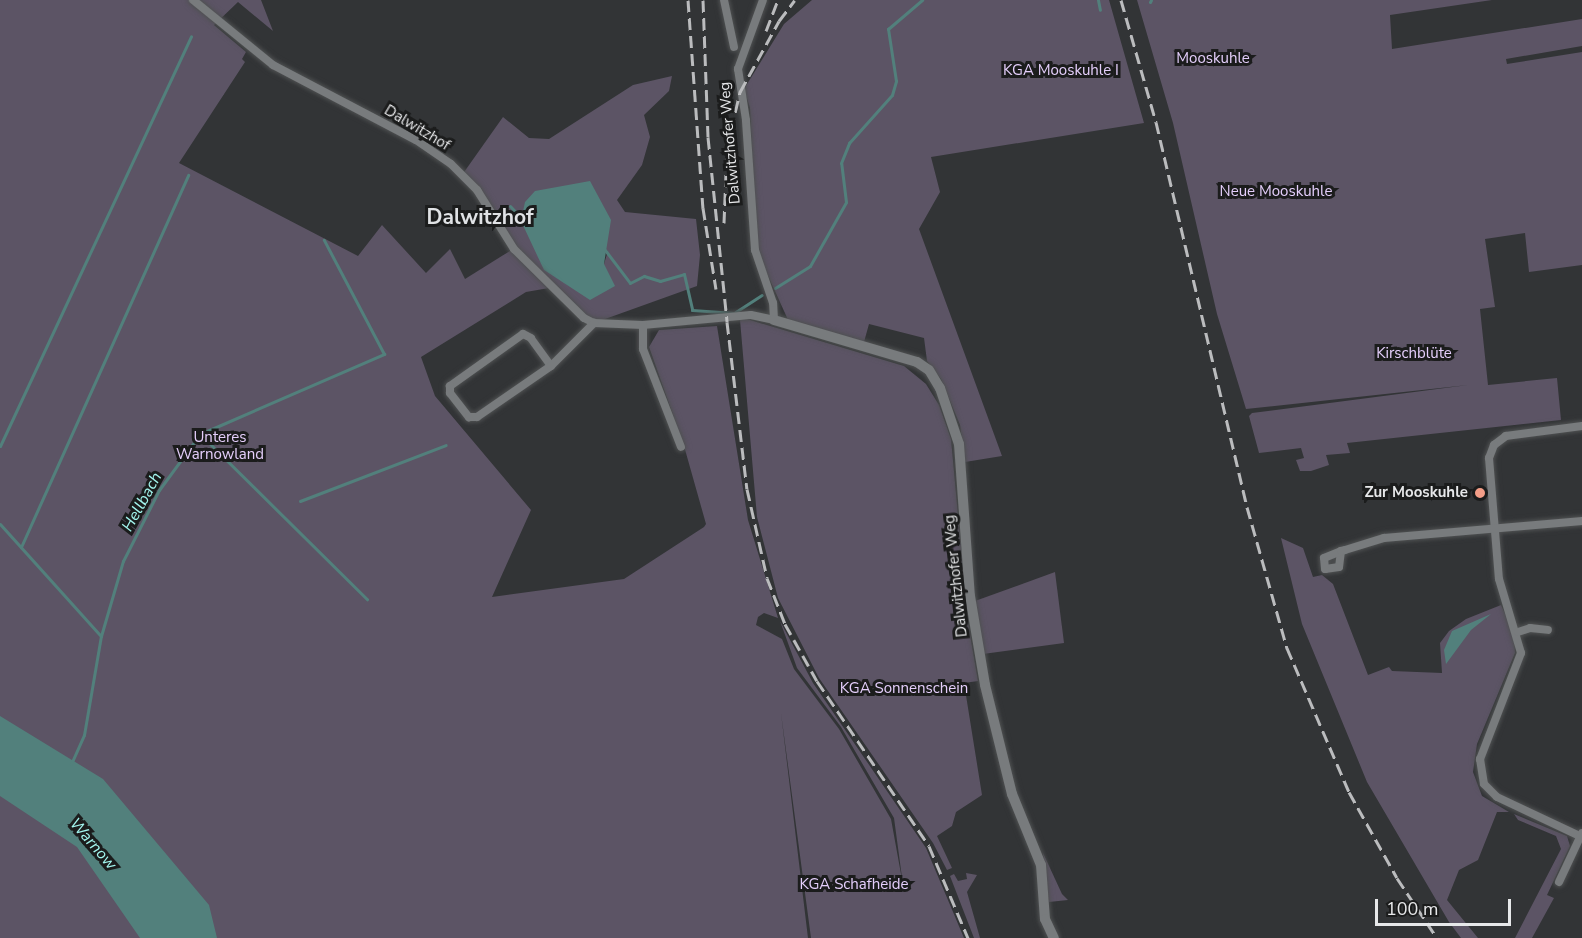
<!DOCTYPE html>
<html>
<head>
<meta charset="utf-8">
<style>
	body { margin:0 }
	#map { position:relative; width:1582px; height:938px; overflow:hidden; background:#323436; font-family:"Nunito Sans",sans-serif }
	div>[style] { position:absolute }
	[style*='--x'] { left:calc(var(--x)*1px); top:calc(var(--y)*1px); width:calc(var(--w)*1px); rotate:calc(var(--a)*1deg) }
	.green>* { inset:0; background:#5c5465 }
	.water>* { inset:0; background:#52807c }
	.stream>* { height:3px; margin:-1.5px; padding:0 1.5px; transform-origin:1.5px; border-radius:1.5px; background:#52807c }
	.roads { filter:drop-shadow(0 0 2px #4f5152) drop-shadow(0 0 2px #4f5152) }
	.street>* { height:8px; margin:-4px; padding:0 4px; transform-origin:4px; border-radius:4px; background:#787b7d }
	.secondary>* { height:10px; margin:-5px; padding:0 5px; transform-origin:5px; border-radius:5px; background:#787b7d }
	.rail>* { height:3px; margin-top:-1.5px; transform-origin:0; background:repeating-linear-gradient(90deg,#bbbcbe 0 12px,transparent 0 18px) }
	.dots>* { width:16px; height:16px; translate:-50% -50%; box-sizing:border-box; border:3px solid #1b1c1c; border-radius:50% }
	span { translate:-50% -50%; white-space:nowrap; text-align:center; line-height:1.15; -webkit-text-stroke:6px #1b1c1c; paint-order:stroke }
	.park-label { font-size:15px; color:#e5cffc }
	.street-label { font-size:15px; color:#e7e8ea }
	.poi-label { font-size:15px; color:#e7e8ea; font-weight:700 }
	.right { translate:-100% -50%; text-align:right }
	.water-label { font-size:16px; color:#a3f5ee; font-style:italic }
	.district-label { font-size:21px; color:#e0e2e5; font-weight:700 }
	.scale { position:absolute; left:1375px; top:899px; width:136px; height:27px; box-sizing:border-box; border:3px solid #e7e8ea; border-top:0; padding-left:8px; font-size:18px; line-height:21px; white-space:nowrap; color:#e7e8ea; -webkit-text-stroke:4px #1b1c1c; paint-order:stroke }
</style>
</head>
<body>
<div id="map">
	<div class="green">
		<i style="clip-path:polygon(evenodd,0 0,261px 0,273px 31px,238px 2px,214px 25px,246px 52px,242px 59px,245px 62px,179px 163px,358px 256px,382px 225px,426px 273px,450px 249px,465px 279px,513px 249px,462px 175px,503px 117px,529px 138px,549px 139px,633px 85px,672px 76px,669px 91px,644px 115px,650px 137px,642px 165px,617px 200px,625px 212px,696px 219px,700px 255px,697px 286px,594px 323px,549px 288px,526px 292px,421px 357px,435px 396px,531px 510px,492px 597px,624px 579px,704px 527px,706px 524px,684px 446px,649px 347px,659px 330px,717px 326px,748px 520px,778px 618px,764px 613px,758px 617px,756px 625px,782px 639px,794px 669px,839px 729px,891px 819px,903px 885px,894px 818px,841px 727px,797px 668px,780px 621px,813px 683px,926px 848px,964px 938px,811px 938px,781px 713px,808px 938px,0 938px,0 0,521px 221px,608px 251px,604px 264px,521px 221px)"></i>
		<i style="clip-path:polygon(812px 0,1109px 0,1144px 123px,931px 157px,940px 192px,919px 229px,1002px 456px,965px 462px,960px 425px,941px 379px,927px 361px,924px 338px,869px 324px,864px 342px,789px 322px,764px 267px,756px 243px,750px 108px,744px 89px,784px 24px)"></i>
		<i style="clip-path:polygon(1137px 0,1492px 0,1390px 15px,1392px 49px,1582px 19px,1582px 46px,1506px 59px,1507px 64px,1582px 52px,1582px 265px,1529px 272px,1525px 233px,1485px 239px,1495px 307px,1480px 309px,1488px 385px,1557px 378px,1561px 420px,1347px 443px,1350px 453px,1326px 455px,1329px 465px,1311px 471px,1300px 471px,1296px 460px,1304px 458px,1301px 448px,1259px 453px,1249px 416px,1252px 413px,1468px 385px,1246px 409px,1217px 314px,1173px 123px)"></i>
		<i style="clip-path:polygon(740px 320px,750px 320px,904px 366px,926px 384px,939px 405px,951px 439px,968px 623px,978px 681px,964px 683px,982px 795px,956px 812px,952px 826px,937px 836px,952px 868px,947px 870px,933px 843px,819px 678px,778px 598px,757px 517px)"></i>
		<i style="clip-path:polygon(1281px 538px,1303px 548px,1313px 577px,1322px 575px,1333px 584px,1368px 675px,1389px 667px,1392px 671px,1442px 673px,1440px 643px,1449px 631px,1466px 619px,1501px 605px,1514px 633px,1515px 653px,1477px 744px,1473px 772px,1482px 796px,1509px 812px,1497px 812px,1478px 860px,1459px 870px,1447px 900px,1478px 938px,1461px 938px,1449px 922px,1367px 782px,1302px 624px)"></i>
		<i style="clip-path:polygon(1055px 572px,1064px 643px,983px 654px,975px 601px)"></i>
		<i style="clip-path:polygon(1514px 814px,1567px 836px,1570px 846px,1547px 895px,1554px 898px,1532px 938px,1515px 938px,1561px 849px,1556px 836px,1518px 820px)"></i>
		<i style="clip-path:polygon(1043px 853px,1062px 894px,1068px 900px,1049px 902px)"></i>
		<i style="clip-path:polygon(966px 873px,977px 875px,967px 892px,980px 938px,974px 938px,950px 876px,954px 874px,958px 881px,967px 879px)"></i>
	</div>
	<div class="water">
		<i style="clip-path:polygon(590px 181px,611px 220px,604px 264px,615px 286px,590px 300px,544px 270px,521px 221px,525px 202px,535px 191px)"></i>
		<i style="clip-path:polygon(1491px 614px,1471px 630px,1446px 664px,1444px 650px,1452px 631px)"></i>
		<i style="clip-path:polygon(0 716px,103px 779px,209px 905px,217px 938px,140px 938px,77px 847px,0 796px)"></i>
	</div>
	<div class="stream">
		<i style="--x:1098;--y:0;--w:10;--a:79"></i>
		<i style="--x:1150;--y:2;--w:2;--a:-63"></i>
		<i style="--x:510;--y:206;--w:22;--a:47"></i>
		<i style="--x:605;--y:250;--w:41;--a:52.9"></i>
		<i style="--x:630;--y:283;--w:16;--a:-27"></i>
		<i style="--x:644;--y:276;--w:17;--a:17"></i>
		<i style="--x:660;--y:281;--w:25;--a:-16"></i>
		<i style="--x:684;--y:274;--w:37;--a:77"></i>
		<i style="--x:692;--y:310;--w:42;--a:4.1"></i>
		<i style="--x:734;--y:313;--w:33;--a:-33"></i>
		<i style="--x:775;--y:288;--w:41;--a:-32.2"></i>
		<i style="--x:810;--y:266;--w:73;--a:-60.6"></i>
		<i style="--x:846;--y:202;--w:39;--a:-97"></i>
		<i style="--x:841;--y:163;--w:22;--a:-68"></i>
		<i style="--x:849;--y:143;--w:64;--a:-48.1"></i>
		<i style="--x:892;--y:95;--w:15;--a:-74"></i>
		<i style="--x:896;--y:81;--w:53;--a:-98.7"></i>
		<i style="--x:888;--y:29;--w:45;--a:-40.5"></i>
		<i style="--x:200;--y:434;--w:235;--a:44.7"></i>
		<i style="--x:0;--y:446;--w:452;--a:-65"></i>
		<i style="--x:300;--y:501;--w:156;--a:-21"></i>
		<i style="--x:0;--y:524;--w:151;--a:48"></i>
		<i style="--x:21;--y:547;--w:408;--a:-65.8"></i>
		<i style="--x:71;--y:764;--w:32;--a:-66"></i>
		<i style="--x:84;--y:735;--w:100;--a:-80.3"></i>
		<i style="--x:101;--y:636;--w:78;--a:-73.7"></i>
		<i style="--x:123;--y:561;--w:80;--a:-63.1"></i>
		<i style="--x:159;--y:490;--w:69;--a:-53.8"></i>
		<i style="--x:200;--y:434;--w:201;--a:-23.5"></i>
		<i style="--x:384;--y:354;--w:129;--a:-117.8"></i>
	</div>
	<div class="roads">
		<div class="street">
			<i style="--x:193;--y:0;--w:103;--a:39.1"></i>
			<i style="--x:273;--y:65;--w:161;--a:27.7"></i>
			<i style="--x:416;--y:140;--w:42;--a:34.4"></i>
			<i style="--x:451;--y:164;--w:37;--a:45"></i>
			<i style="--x:477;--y:190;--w:70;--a:57.9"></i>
			<i style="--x:514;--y:249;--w:98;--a:44.6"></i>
			<i style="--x:584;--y:318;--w:11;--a:27"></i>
			<i style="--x:594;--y:323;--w:49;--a:2.3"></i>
			<i style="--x:643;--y:325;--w:108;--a:-5.3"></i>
			<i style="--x:751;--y:315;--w:24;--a:12"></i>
			<i style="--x:774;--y:320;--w:17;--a:-93"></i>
			<i style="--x:773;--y:303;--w:56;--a:-108.8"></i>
			<i style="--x:755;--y:250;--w:130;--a:-94"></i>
			<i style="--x:746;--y:120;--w:52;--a:-98.9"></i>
			<i style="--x:738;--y:69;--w:73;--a:-70.1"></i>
			<i style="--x:724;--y:0;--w:48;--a:78"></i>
			<i style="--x:643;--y:325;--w:24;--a:90"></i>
			<i style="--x:643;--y:349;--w:105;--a:68.8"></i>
			<i style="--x:551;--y:366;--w:34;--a:-126"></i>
			<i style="--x:531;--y:338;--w:9;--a:-153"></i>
			<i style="--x:523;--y:334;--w:90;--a:144.5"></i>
			<i style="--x:450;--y:386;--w:7;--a:90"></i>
			<i style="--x:450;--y:393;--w:31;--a:52"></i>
			<i style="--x:469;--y:417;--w:8;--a:0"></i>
			<i style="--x:477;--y:417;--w:90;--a:-34.6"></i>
			<i style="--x:551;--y:366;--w:61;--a:-45"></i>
			<i style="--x:1582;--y:426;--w:77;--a:172.5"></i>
			<i style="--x:1506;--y:436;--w:15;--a:143"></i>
			<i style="--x:1494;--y:445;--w:14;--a:111"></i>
			<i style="--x:1489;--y:458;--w:121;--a:85.3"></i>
			<i style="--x:1499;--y:579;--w:77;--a:73.4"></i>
			<i style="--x:1521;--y:653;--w:114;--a:111.1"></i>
			<i style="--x:1480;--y:759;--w:25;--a:81"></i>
			<i style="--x:1484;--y:784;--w:18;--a:45"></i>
			<i style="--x:1497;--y:797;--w:94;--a:25.2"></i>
			<i style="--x:1341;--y:551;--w:16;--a:97"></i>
			<i style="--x:1339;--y:567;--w:14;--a:172"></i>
			<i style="--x:1325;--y:569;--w:11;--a:-95"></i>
			<i style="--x:1324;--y:558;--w:18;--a:-22"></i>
			<i style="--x:1341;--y:551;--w:4;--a:-14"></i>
			<i style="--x:1345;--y:550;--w:41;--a:-17.1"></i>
			<i style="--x:1384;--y:538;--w:199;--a:-4.9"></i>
			<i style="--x:1518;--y:632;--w:13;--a:-18"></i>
			<i style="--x:1530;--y:628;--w:18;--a:6"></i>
			<i style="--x:1559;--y:882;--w:54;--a:-64.9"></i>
		</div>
		<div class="secondary">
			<i style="--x:774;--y:320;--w:149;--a:16.4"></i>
			<i style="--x:917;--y:362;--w:14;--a:34"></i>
			<i style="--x:929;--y:370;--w:21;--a:59"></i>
			<i style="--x:940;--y:388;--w:59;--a:71.3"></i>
			<i style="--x:959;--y:444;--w:152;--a:85.9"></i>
			<i style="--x:970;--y:596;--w:90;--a:80.4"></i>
			<i style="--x:985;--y:685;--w:112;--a:76.1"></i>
			<i style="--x:1012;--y:794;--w:77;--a:67.8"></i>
			<i style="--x:1041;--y:865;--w:54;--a:85.8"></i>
			<i style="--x:1045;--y:919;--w:21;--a:65"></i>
		</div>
	</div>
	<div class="rail">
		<i style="--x:688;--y:0;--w:209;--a:85.9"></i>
		<i style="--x:703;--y:208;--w:82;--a:80.9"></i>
		<i style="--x:703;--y:0;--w:137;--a:87.9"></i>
		<i style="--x:708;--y:137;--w:186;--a:84.1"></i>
		<i style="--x:727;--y:322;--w:168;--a:83.2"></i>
		<i style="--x:747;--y:489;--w:91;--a:77.3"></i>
		<i style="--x:767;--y:578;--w:49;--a:68.6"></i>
		<i style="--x:785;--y:624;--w:65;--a:60.7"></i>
		<i style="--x:817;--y:681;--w:199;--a:55.8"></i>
		<i style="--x:929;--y:846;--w:100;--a:67"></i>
		<i style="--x:1121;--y:0;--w:127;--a:74"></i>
		<i style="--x:1156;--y:122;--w:396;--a:76.7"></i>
		<i style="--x:1247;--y:507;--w:147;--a:74.2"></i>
		<i style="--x:1287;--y:648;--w:157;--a:66.7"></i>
		<i style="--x:1349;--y:792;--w:98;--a:60.8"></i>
		<i style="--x:1397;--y:878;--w:72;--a:56.3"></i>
		<i style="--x:766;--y:31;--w:33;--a:-69"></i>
		<i style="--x:724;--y:223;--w:76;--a:-87.7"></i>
		<i style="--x:727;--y:147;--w:57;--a:-76.7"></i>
		<i style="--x:740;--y:92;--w:81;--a:-61.2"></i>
		<i style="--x:779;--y:21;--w:26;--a:-53"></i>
	</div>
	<div class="dots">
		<i style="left:1480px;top:493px;background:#f49e88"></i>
	</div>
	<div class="park-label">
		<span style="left:1213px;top:59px">Mooskuhle</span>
		<span style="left:1061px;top:71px">KGA Mooskuhle I</span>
		<span style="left:1276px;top:192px">Neue Mooskuhle</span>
		<span style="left:1414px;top:354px">Kirschblüte</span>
		<span style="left:220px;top:446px">Unteres<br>Warnowland</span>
		<span style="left:904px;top:689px">KGA Sonnenschein</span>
		<span style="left:854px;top:885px">KGA Schafheide</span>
	</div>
	<div class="street-label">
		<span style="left:417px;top:128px;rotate:31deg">Dalwitzhof</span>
		<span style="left:730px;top:143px;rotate:-95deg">Dalwitzhofer Weg</span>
		<span style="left:956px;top:576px;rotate:-96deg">Dalwitzhofer Weg</span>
	</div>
	<div class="poi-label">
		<span class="right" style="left:1468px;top:493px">Zur Mooskuhle</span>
	</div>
	<div class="water-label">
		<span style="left:142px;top:502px;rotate:-61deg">Hellbach</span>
		<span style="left:93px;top:844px;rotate:49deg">Warnow</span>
	</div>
	<div class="district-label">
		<span style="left:480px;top:217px">Dalwitzhof</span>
	</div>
	<div class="scale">100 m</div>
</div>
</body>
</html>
